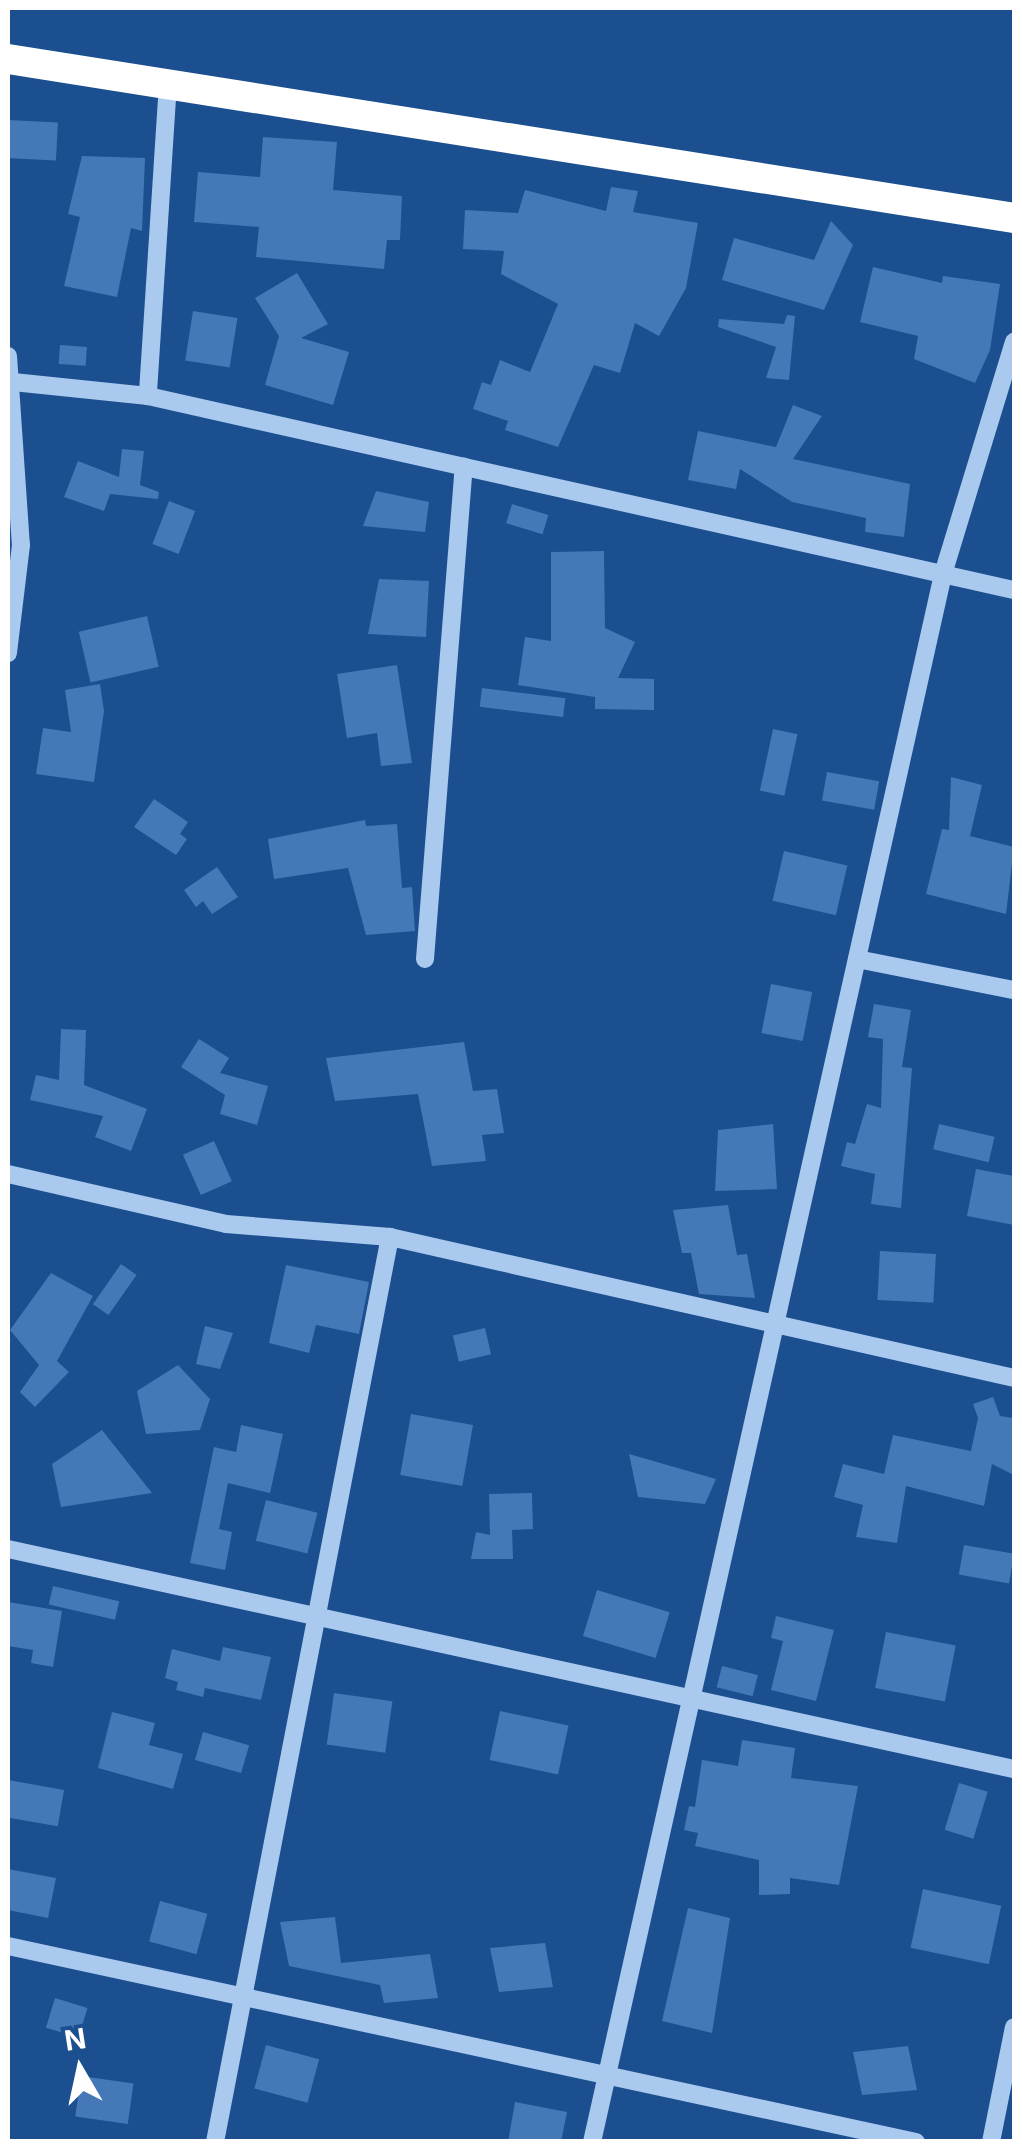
<!DOCTYPE html>
<html>
<head>
<meta charset="utf-8">
<style>
	body { margin:0 }
	#map { position:relative; width:1022px; height:2149px; overflow:hidden; background:#1b4f8f; font-family:Inter,sans-serif }
	div>[style] { position:absolute }
	[style*='--x'] { left:calc(var(--x)*1px); top:calc(var(--y)*1px); width:calc(var(--w)*1px); rotate:calc(var(--a)*1deg) }
	.building>* { inset:0; background:#4478b7; transform-origin:0 0 }
	.minor>* { height:18px; margin:-9px; padding:0 9px; transform-origin:9px; border-radius:9px; background:#a9c9ee }
	.highway>* { height:30px; margin:-15px; padding:0 15px; transform-origin:15px; border-radius:15px; background:#fff }
	span { translate:-50% -50%; white-space:nowrap; text-align:center; line-height:1.15; -webkit-text-stroke:9px #1b4f8f; paint-order:stroke }
	.frame { position:absolute; inset:0; border:10px solid #fff; pointer-events:none }
	.north { position:absolute; left:30px; top:2019px; width:100px; height:100px; -webkit-text-stroke:8px #1b4f8f; paint-order:stroke; rotate:351deg; font-size:28px; font-weight:700; line-height:40px; text-align:center; color:#fff }
	.north::after { content:''; display:block; margin:auto; width:35px; height:45px; background:#fff; clip-path:polygon(50% 0,100% 100%,50% 72%,0 100%) }
</style>
</head>
<body>
<div id="map">
	<div class="building">
		<i style="left:8px;top:120px;width:50px;height:38px;rotate:3deg"></i>
		<i style="clip-path:polygon(263px 137px,337px 142px,333px 190px,402px 196px,400px 240px,387px 240px,384px 269px,256px 257px,259px 227px,194px 222px,198px 172px,260px 177px)"></i>
		<i style="clip-path:polygon(82px 156px,145px 158px,142px 231px,131px 228px,117px 297px,64px 286px,80px 217px,68px 214px)"></i>
		<i style="clip-path:polygon(611px 187px,638px 191px,633px 212px,698px 223px,686px 288px,659px 336px,635px 323px,620px 373px,594px 365px,558px 447px,505px 430px,508px 421px,473px 409px,482px 382px,491px 385px,500px 360px,530px 372px,558px 304px,501px 274px,504px 251px,463px 249px,465px 210px,518px 213px,525px 190px,606px 211px)"></i>
		<i style="clip-path:polygon(831px 221px,853px 245px,824px 310px,722px 280px,734px 238px,814px 260px)"></i>
		<i style="clip-path:polygon(873px 267px,942px 283px,943px 276px,1000px 284px,990px 350px,975px 383px,914px 359px,918px 336px,860px 322px)"></i>
		<i style="clip-path:polygon(297px 273px,328px 324px,301px 338px,349px 352px,333px 405px,265px 385px,279px 336px,255px 298px)"></i>
		<i style="left:193px;top:311px;width:45px;height:50px;rotate:9deg"></i>
		<i style="clip-path:polygon(787px 315px,795px 316px,789px 380px,766px 378px,776px 347px,718px 327px,719px 319px,784px 324px)"></i>
		<i style="left:60px;top:345px;width:27px;height:19px;rotate:4deg"></i>
		<i style="clip-path:polygon(793px 405px,822px 416px,793px 459px,910px 484px,904px 537px,865px 532px,866px 518px,792px 502px,740px 469px,736px 489px,688px 480px,698px 431px,776px 447px)"></i>
		<i style="clip-path:polygon(122px 449px,144px 451px,140px 485px,159px 492px,158px 499px,110px 494px,104px 511px,64px 497px,78px 461px,119px 477px)"></i>
		<i style="clip-path:polygon(376px 491px,429px 502px,425px 532px,363px 526px)"></i>
		<i style="left:169px;top:501px;width:28px;height:46px;rotate:21deg"></i>
		<i style="left:512px;top:504px;width:38px;height:20px;rotate:17deg"></i>
		<i style="clip-path:polygon(604px 551px,605px 628px,635px 642px,618px 678px,654px 679px,654px 710px,595px 709px,595px 697px,518px 685px,525px 637px,551px 641px,551px 552px)"></i>
		<i style="clip-path:polygon(379px 579px,429px 581px,426px 637px,368px 634px)"></i>
		<i style="left:147px;top:616px;width:52px;height:70px;rotate:77deg"></i>
		<i style="clip-path:polygon(397px 665px,412px 763px,381px 766px,377px 733px,347px 738px,337px 674px)"></i>
		<i style="clip-path:polygon(100px 684px,104px 711px,94px 782px,36px 774px,43px 728px,71px 732px,65px 690px)"></i>
		<i style="left:482px;top:688px;width:84px;height:19px;rotate:7deg"></i>
		<i style="left:773px;top:729px;width:25px;height:63px;rotate:12deg"></i>
		<i style="left:827px;top:772px;width:53px;height:29px;rotate:10deg"></i>
		<i style="clip-path:polygon(951px 777px,982px 785px,970px 836px,1014px 847px,1006px 914px,926px 894px,942px 829px,949px 830px)"></i>
		<i style="clip-path:polygon(154px 799px,188px 822px,180px 834px,187px 839px,176px 855px,134px 827px)"></i>
		<i style="clip-path:polygon(365px 820px,366px 826px,397px 824px,402px 888px,412px 887px,415px 931px,366px 935px,348px 868px,274px 879px,268px 839px)"></i>
		<i style="left:784px;top:851px;width:65px;height:51px;rotate:13deg"></i>
		<i style="clip-path:polygon(217px 867px,238px 897px,212px 914px,203px 901px,196px 907px,184px 890px)"></i>
		<i style="left:771px;top:984px;width:42px;height:50px;rotate:11deg"></i>
		<i style="clip-path:polygon(874px 1004px,911px 1010px,902px 1067px,912px 1068px,901px 1208px,871px 1204px,875px 1174px,841px 1166px,847px 1142px,855px 1144px,867px 1104px,881px 1108px,883px 1039px,868px 1037px)"></i>
		<i style="clip-path:polygon(61px 1029px,86px 1030px,84px 1085px,147px 1109px,131px 1151px,95px 1137px,103px 1116px,30px 1100px,36px 1075px,59px 1080px)"></i>
		<i style="clip-path:polygon(199px 1039px,229px 1058px,220px 1073px,268px 1086px,257px 1125px,220px 1114px,225px 1095px,181px 1067px)"></i>
		<i style="clip-path:polygon(464px 1042px,473px 1091px,497px 1089px,504px 1133px,482px 1135px,486px 1161px,432px 1166px,418px 1094px,335px 1101px,326px 1058px)"></i>
		<i style="clip-path:polygon(773px 1124px,777px 1189px,715px 1191px,718px 1130px)"></i>
		<i style="left:939px;top:1124px;width:57px;height:26px;rotate:13deg"></i>
		<i style="left:214px;top:1141px;width:44px;height:34px;rotate:66deg"></i>
		<i style="clip-path:polygon(976px 1169px,1014px 1176px,1014px 1225px,967px 1216px)"></i>
		<i style="clip-path:polygon(728px 1205px,737px 1255px,747px 1254px,755px 1298px,699px 1294px,691px 1253px,682px 1253px,673px 1210px)"></i>
		<i style="left:880px;top:1251px;width:56px;height:49px;rotate:3deg"></i>
		<i style="left:121px;top:1264px;width:19px;height:49px;rotate:35deg"></i>
		<i style="clip-path:polygon(286px 1265px,369px 1282px,359px 1334px,316px 1325px,309px 1353px,269px 1343px)"></i>
		<i style="clip-path:polygon(51px 1273px,93px 1296px,57px 1361px,69px 1372px,35px 1407px,20px 1392px,39px 1365px,10px 1330px)"></i>
		<i style="clip-path:polygon(205px 1326px,233px 1333px,220px 1369px,196px 1364px)"></i>
		<i style="left:485px;top:1328px;width:27px;height:33px;rotate:77deg"></i>
		<i style="clip-path:polygon(178px 1365px,210px 1399px,200px 1430px,146px 1434px,137px 1391px)"></i>
		<i style="clip-path:polygon(993px 1397px,1000px 1416px,1014px 1418px,1014px 1475px,992px 1464px,984px 1506px,906px 1486px,897px 1543px,856px 1537px,863px 1505px,834px 1497px,843px 1464px,884px 1474px,893px 1435px,971px 1451px,978px 1418px,973px 1404px)"></i>
		<i style="left:411px;top:1414px;width:63px;height:62px;rotate:10deg"></i>
		<i style="clip-path:polygon(241px 1425px,283px 1434px,270px 1493px,228px 1483px,219px 1529px,232px 1532px,225px 1570px,190px 1563px,214px 1447px,236px 1452px)"></i>
		<i style="clip-path:polygon(102px 1430px,152px 1493px,61px 1507px,52px 1464px)"></i>
		<i style="clip-path:polygon(629px 1454px,716px 1479px,705px 1504px,638px 1497px)"></i>
		<i style="clip-path:polygon(532px 1493px,533px 1529px,512px 1530px,513px 1559px,471px 1559px,476px 1532px,490px 1535px,489px 1494px)"></i>
		<i style="left:266px;top:1500px;width:53px;height:42px;rotate:14deg"></i>
		<i style="left:964px;top:1545px;width:51px;height:30px;rotate:10deg"></i>
		<i style="left:53px;top:1586px;width:68px;height:19px;rotate:13deg"></i>
		<i style="left:597px;top:1590px;width:76px;height:48px;rotate:17deg"></i>
		<i style="clip-path:polygon(8px 1602px,62px 1611px,53px 1667px,31px 1663px,33px 1650px,8px 1646px)"></i>
		<i style="clip-path:polygon(776px 1616px,834px 1630px,816px 1701px,771px 1690px,783px 1641px,771px 1638px)"></i>
		<i style="left:886px;top:1632px;width:71px;height:57px;rotate:11deg"></i>
		<i style="clip-path:polygon(223px 1647px,271px 1657px,261px 1700px,205px 1688px,203px 1697px,176px 1690px,178px 1682px,165px 1678px,172px 1649px,220px 1661px)"></i>
		<i style="left:722px;top:1666px;width:37px;height:22px;rotate:14deg"></i>
		<i style="left:334px;top:1693px;width:59px;height:52px;rotate:8deg"></i>
		<i style="left:500px;top:1711px;width:70px;height:50px;rotate:12deg"></i>
		<i style="clip-path:polygon(112px 1712px,155px 1723px,149px 1745px,183px 1754px,173px 1789px,98px 1768px)"></i>
		<i style="left:203px;top:1732px;width:48px;height:29px;rotate:16deg"></i>
		<i style="clip-path:polygon(742px 1740px,795px 1748px,791px 1778px,858px 1786px,839px 1885px,790px 1878px,790px 1894px,759px 1895px,759px 1860px,695px 1846px,698px 1833px,684px 1830px,689px 1806px,695px 1807px,702px 1760px,738px 1766px)"></i>
		<i style="left:8px;top:1780px;width:57px;height:37px;rotate:10deg"></i>
		<i style="left:959px;top:1783px;width:30px;height:49px;rotate:17deg"></i>
		<i style="clip-path:polygon(8px 1869px,56px 1878px,48px 1918px,8px 1910px)"></i>
		<i style="left:923px;top:1889px;width:80px;height:60px;rotate:12deg"></i>
		<i style="left:160px;top:1901px;width:49px;height:42px;rotate:15deg"></i>
		<i style="clip-path:polygon(688px 1908px,730px 1918px,712px 2033px,662px 2021px)"></i>
		<i style="clip-path:polygon(335px 1917px,341px 1963px,430px 1954px,438px 1998px,384px 2003px,380px 1985px,289px 1966px,280px 1922px)"></i>
		<i style="clip-path:polygon(545px 1943px,553px 1987px,499px 1992px,490px 1948px)"></i>
		<i style="left:55px;top:1998px;width:34px;height:31px;rotate:17deg"></i>
		<i style="left:266px;top:2045px;width:55px;height:45px;rotate:15deg"></i>
		<i style="clip-path:polygon(908px 2046px,917px 2090px,862px 2095px,853px 2052px)"></i>
		<i style="left:81px;top:2076px;width:53px;height:41px;rotate:8deg"></i>
		<i style="clip-path:polygon(515px 2102px,567px 2112px,561px 2142px,508px 2142px)"></i>
	</div>
	<div class="minor">
		<i style="--x:168;--y:83;--w:314;--a:93.7"></i>
		<i style="--x:148;--y:396;--w:887;--a:12.63"></i>
		<i style="--x:8;--y:356;--w:189;--a:86.1"></i>
		<i style="--x:21;--y:545;--w:109;--a:96.9"></i>
		<i style="--x:13;--y:382;--w:136;--a:5.9"></i>
		<i style="--x:425;--y:959;--w:494;--a:-85.5"></i>
		<i style="--x:857;--y:959;--w:160;--a:11.2"></i>
		<i style="--x:8;--y:1174;--w:224;--a:12.9"></i>
		<i style="--x:226;--y:1224;--w:165;--a:4.5"></i>
		<i style="--x:390;--y:1237;--w:640;--a:12.73"></i>
		<i style="--x:8;--y:1549;--w:1030;--a:12.34"></i>
		<i style="--x:8;--y:1946;--w:929;--a:12.18"></i>
		<i style="--x:215;--y:2142;--w:922;--a:-79.06"></i>
		<i style="--x:592;--y:2142;--w:1607;--a:-77.38"></i>
		<i style="--x:943;--y:574;--w:243;--a:-73"></i>
		<i style="--x:991;--y:2142;--w:117;--a:-78.7"></i>
	</div>
	<div class="highway">
		<i style="--x:8;--y:59;--w:1018;--a:8.98"></i>
	</div>
	<div class="frame"></div>
	<div class="north">N</div>
</div>
</body>
</html>
